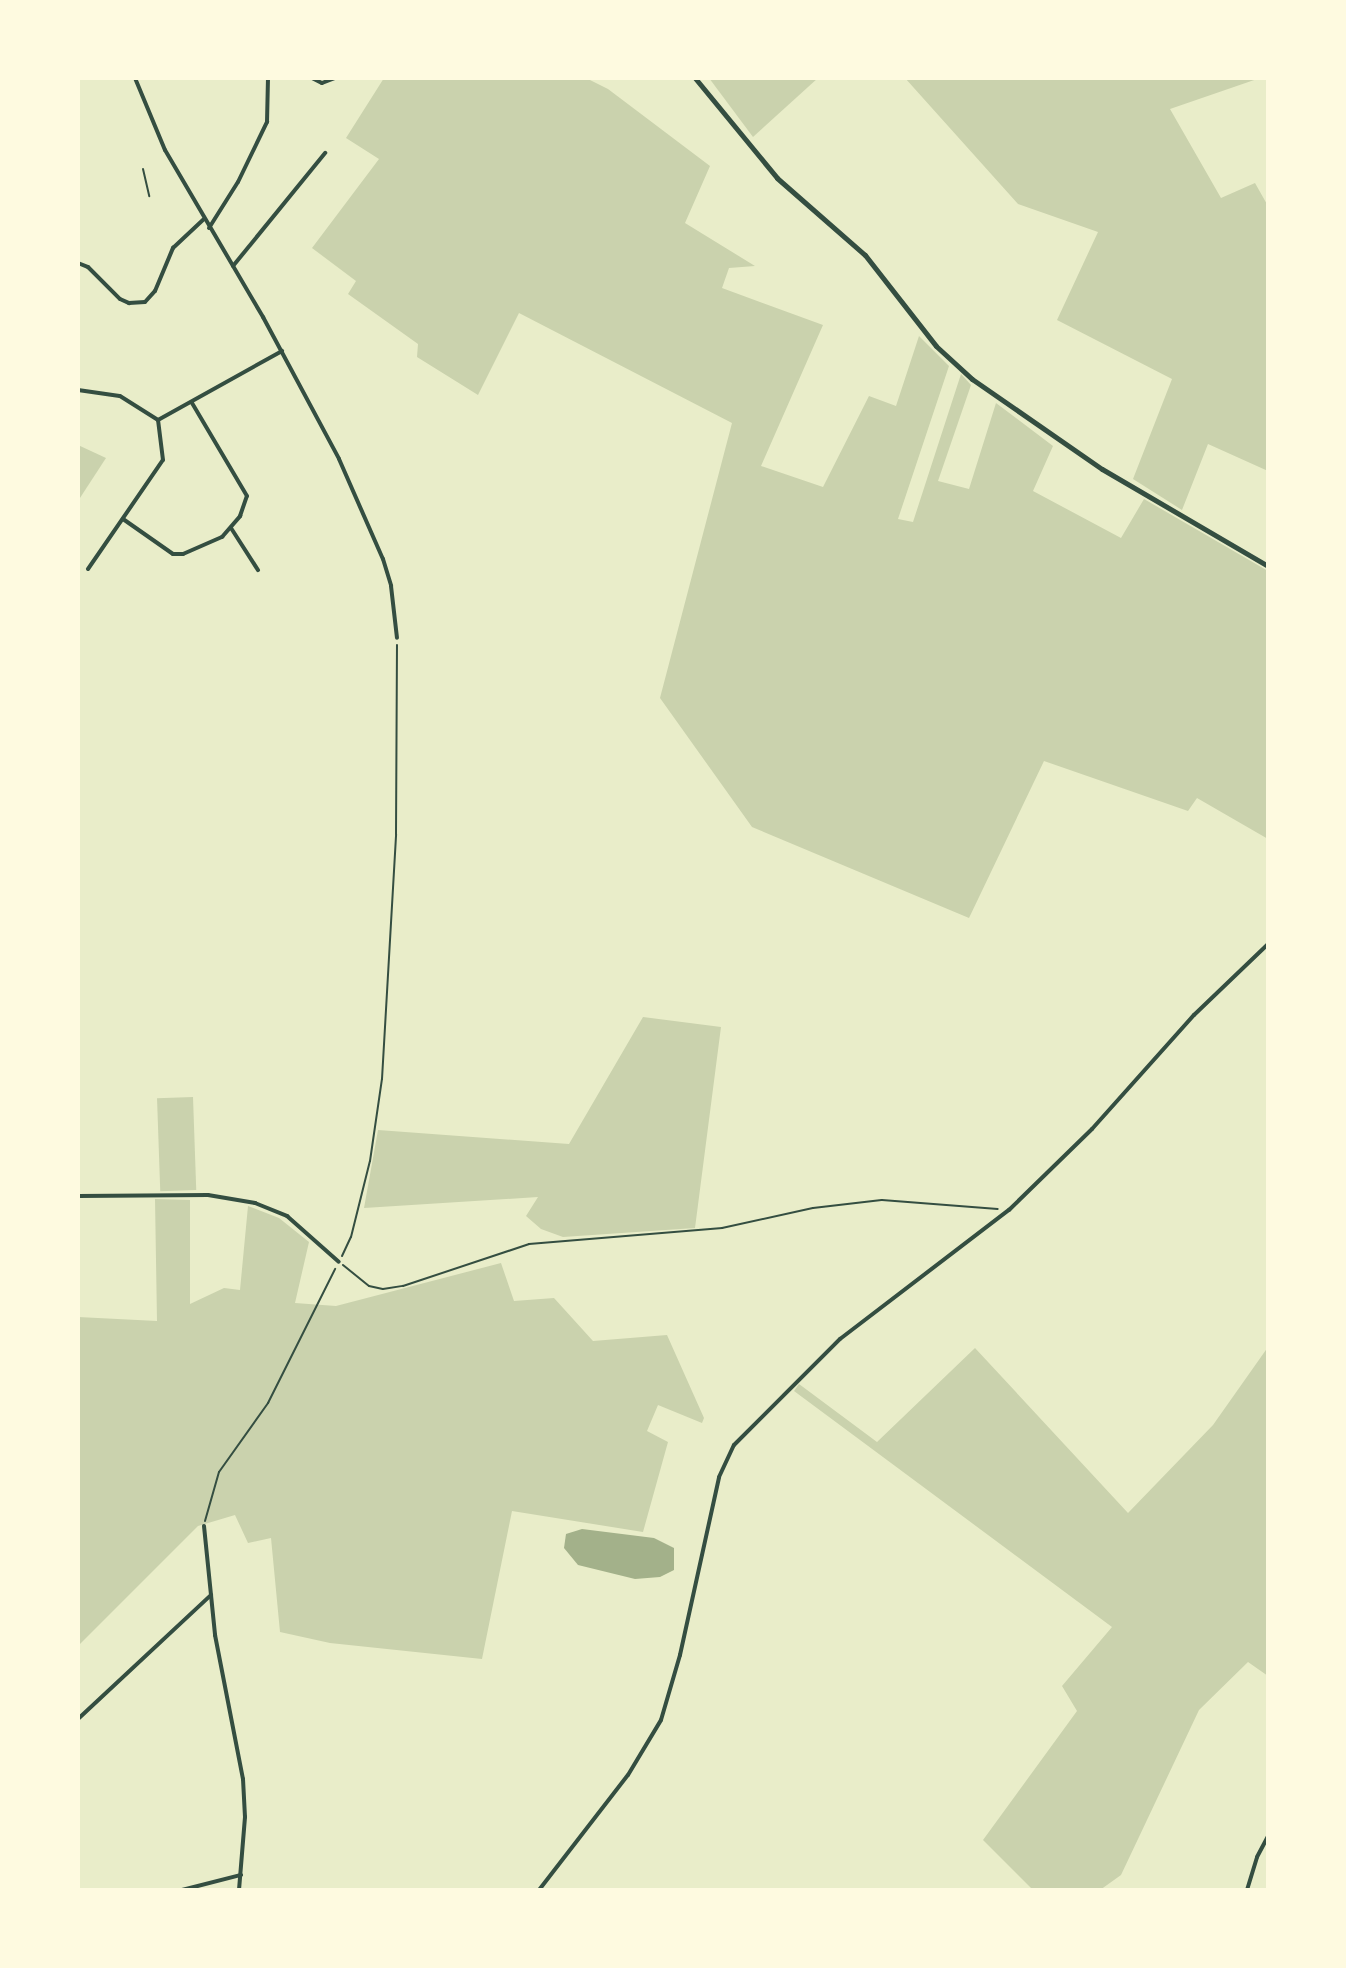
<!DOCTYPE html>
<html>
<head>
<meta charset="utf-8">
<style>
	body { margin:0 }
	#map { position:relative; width:1346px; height:1968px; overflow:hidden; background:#e9edc9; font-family:"Varela Round",sans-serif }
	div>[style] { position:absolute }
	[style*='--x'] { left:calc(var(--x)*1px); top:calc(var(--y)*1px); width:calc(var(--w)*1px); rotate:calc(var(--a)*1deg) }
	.green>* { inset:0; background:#cad2ad; transform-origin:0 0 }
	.water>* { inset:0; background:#a3b18a }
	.path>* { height:2px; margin:-1px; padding:0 1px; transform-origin:1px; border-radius:1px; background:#344e41 }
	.service>* { height:2px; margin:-1px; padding:0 1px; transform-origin:1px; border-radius:1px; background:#344e41 }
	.minor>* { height:4px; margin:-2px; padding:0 2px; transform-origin:2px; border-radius:2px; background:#344e41 }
	.tertiary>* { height:5px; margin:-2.5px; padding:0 2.5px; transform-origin:2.5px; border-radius:2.5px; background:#344e41 }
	span { translate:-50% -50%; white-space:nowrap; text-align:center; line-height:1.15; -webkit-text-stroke:6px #fefae0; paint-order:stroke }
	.frame { position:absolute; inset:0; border:80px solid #fefae0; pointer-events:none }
</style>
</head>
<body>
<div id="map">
	<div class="green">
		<i style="clip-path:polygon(384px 78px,586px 78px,608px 89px,710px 166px,685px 223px,755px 266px,729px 268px,722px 288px,823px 325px,761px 466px,823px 487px,869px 396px,896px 406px,919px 336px,949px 366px,898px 519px,913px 522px,961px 374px,971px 385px,938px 481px,969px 489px,996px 403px,1053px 446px,1033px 491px,1121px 538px,1144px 499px,1268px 571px,1268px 839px,1197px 798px,1188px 811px,1044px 761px,969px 918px,752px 827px,660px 698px,732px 423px,519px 313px,478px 395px,417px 357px,418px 344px,348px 294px,356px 281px,312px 248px,379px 159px,346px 138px)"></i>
		<i style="clip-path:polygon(709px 78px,818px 78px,753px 137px)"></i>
		<i style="clip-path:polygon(905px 78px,1260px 78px,1170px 109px,1221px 198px,1255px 183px,1268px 206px,1268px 471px,1208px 444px,1182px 510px,1133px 479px,1172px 379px,1057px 320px,1098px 232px,1018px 204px)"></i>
		<i style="clip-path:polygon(78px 445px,106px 458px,78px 501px)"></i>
		<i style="clip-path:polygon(643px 1017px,721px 1027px,695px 1228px,563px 1237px,541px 1229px,526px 1216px,538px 1197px,364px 1208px,378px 1130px,569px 1144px)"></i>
		<i style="left:193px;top:1097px;width:93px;height:36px;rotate:88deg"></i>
		<i style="clip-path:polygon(155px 1199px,190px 1200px,190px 1304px,224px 1288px,240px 1290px,248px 1206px,279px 1218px,309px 1242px,295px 1303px,336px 1306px,501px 1263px,514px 1301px,554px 1298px,593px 1341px,667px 1335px,704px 1418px,702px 1423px,658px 1405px,647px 1431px,668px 1442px,643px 1532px,512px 1511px,482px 1659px,330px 1643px,280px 1632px,271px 1538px,248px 1543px,235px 1515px,198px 1526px,80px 1644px,78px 1317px,157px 1321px)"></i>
		<i style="clip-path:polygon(1268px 1347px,1268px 1676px,1248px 1662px,1199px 1710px,1121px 1875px,1100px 1890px,1033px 1890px,983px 1840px,1077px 1711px,1062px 1686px,1112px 1627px,794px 1391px,799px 1384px,877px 1442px,975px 1348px,1128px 1513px,1213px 1425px)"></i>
	</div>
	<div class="water">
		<i style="clip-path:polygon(582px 1529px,654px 1538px,674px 1548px,674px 1570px,660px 1577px,635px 1579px,578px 1565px,564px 1548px,566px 1534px)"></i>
	</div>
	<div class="path">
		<i style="--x:342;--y:1256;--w:21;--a:-65"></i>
		<i style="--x:351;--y:1237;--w:78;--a:-76"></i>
		<i style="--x:370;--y:1161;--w:83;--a:-81.7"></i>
		<i style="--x:382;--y:1079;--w:245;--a:-86.7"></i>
		<i style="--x:396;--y:834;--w:189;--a:-89.7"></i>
		<i style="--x:343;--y:1265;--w:33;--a:39"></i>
		<i style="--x:369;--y:1286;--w:14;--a:12"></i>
		<i style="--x:383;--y:1289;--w:20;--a:-9"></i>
		<i style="--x:403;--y:1286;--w:133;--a:-18.4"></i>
		<i style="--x:529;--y:1244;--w:194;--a:-4.7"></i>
		<i style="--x:722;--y:1228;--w:93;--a:-12.4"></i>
		<i style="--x:813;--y:1208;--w:69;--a:-6.6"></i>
		<i style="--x:882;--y:1200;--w:116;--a:4.4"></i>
		<i style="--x:205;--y:1521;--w:51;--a:-74.1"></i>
		<i style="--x:219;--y:1472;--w:85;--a:-54.6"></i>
		<i style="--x:268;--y:1403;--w:150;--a:-63.4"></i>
	</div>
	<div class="service">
		<i style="--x:143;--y:169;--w:28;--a:77"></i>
	</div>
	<div class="minor">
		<i style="--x:135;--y:78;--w:78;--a:67.4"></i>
		<i style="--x:165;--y:150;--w:194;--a:59.6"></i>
		<i style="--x:263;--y:317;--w:161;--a:61.8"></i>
		<i style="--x:339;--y:459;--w:109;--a:66.3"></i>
		<i style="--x:383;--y:559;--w:28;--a:73"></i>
		<i style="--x:391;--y:586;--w:52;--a:83.4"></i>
		<i style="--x:312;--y:78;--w:11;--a:27"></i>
		<i style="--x:322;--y:83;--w:14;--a:-21"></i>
		<i style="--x:209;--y:228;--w:54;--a:-57.8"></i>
		<i style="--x:238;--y:182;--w:67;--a:-64.2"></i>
		<i style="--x:267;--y:122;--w:44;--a:-88.7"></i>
		<i style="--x:78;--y:263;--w:11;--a:22"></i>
		<i style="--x:88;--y:267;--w:45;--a:45"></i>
		<i style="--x:120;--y:299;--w:10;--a:24"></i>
		<i style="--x:129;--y:303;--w:16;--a:-4"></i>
		<i style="--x:145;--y:302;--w:15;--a:-48"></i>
		<i style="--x:155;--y:291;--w:47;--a:-67.3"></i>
		<i style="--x:173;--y:248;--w:42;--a:-43.1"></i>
		<i style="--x:233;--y:266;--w:146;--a:-50.8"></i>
		<i style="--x:78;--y:390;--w:42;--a:8.1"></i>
		<i style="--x:120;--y:396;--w:45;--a:32.3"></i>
		<i style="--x:158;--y:420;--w:142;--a:-29.1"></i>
		<i style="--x:123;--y:519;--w:61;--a:35"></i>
		<i style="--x:173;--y:554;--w:10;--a:0"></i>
		<i style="--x:183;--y:554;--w:43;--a:-23.6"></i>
		<i style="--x:222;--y:537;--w:28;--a:-49"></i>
		<i style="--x:240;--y:516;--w:21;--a:-71"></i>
		<i style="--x:247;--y:496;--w:108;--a:-120.6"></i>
		<i style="--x:231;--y:528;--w:50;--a:57.3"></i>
		<i style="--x:88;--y:569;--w:132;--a:-55.5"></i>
		<i style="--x:163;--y:460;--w:40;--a:-97.1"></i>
		<i style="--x:78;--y:1196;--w:130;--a:-0.4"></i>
		<i style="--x:208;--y:1195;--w:48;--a:9.7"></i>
		<i style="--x:255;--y:1203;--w:35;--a:22"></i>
		<i style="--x:287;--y:1216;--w:69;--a:41.5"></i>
		<i style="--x:204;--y:1526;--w:110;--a:84.2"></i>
		<i style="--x:215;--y:1635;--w:147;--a:79"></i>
		<i style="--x:243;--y:1779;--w:38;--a:87"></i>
		<i style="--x:245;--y:1817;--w:73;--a:94.7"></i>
		<i style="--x:78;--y:1719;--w:182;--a:-43"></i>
		<i style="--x:182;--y:1890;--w:61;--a:-14.3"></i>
		<i style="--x:539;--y:1890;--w:145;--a:-52.3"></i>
		<i style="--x:628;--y:1775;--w:64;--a:-59"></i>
		<i style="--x:661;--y:1720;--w:68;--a:-73.7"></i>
		<i style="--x:680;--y:1655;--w:182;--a:-77.6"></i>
		<i style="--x:719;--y:1477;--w:35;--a:-65"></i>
		<i style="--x:734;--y:1445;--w:150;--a:-45"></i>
		<i style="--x:840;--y:1339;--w:213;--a:-37.4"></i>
		<i style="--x:1009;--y:1210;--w:116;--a:-44.3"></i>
		<i style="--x:1092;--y:1129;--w:153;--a:-48.2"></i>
		<i style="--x:1194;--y:1015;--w:103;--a:-43.8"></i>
		<i style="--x:1247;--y:1890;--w:34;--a:-73"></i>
		<i style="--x:1257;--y:1857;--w:24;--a:-62"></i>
	</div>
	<div class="tertiary">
		<i style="--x:695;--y:78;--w:129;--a:50.6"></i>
		<i style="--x:777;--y:178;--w:117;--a:41.2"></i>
		<i style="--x:865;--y:255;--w:115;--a:52"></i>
		<i style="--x:936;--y:346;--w:49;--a:42.5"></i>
		<i style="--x:972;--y:379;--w:158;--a:34.7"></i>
		<i style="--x:1102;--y:469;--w:192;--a:30.3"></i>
	</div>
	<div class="frame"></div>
</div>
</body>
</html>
